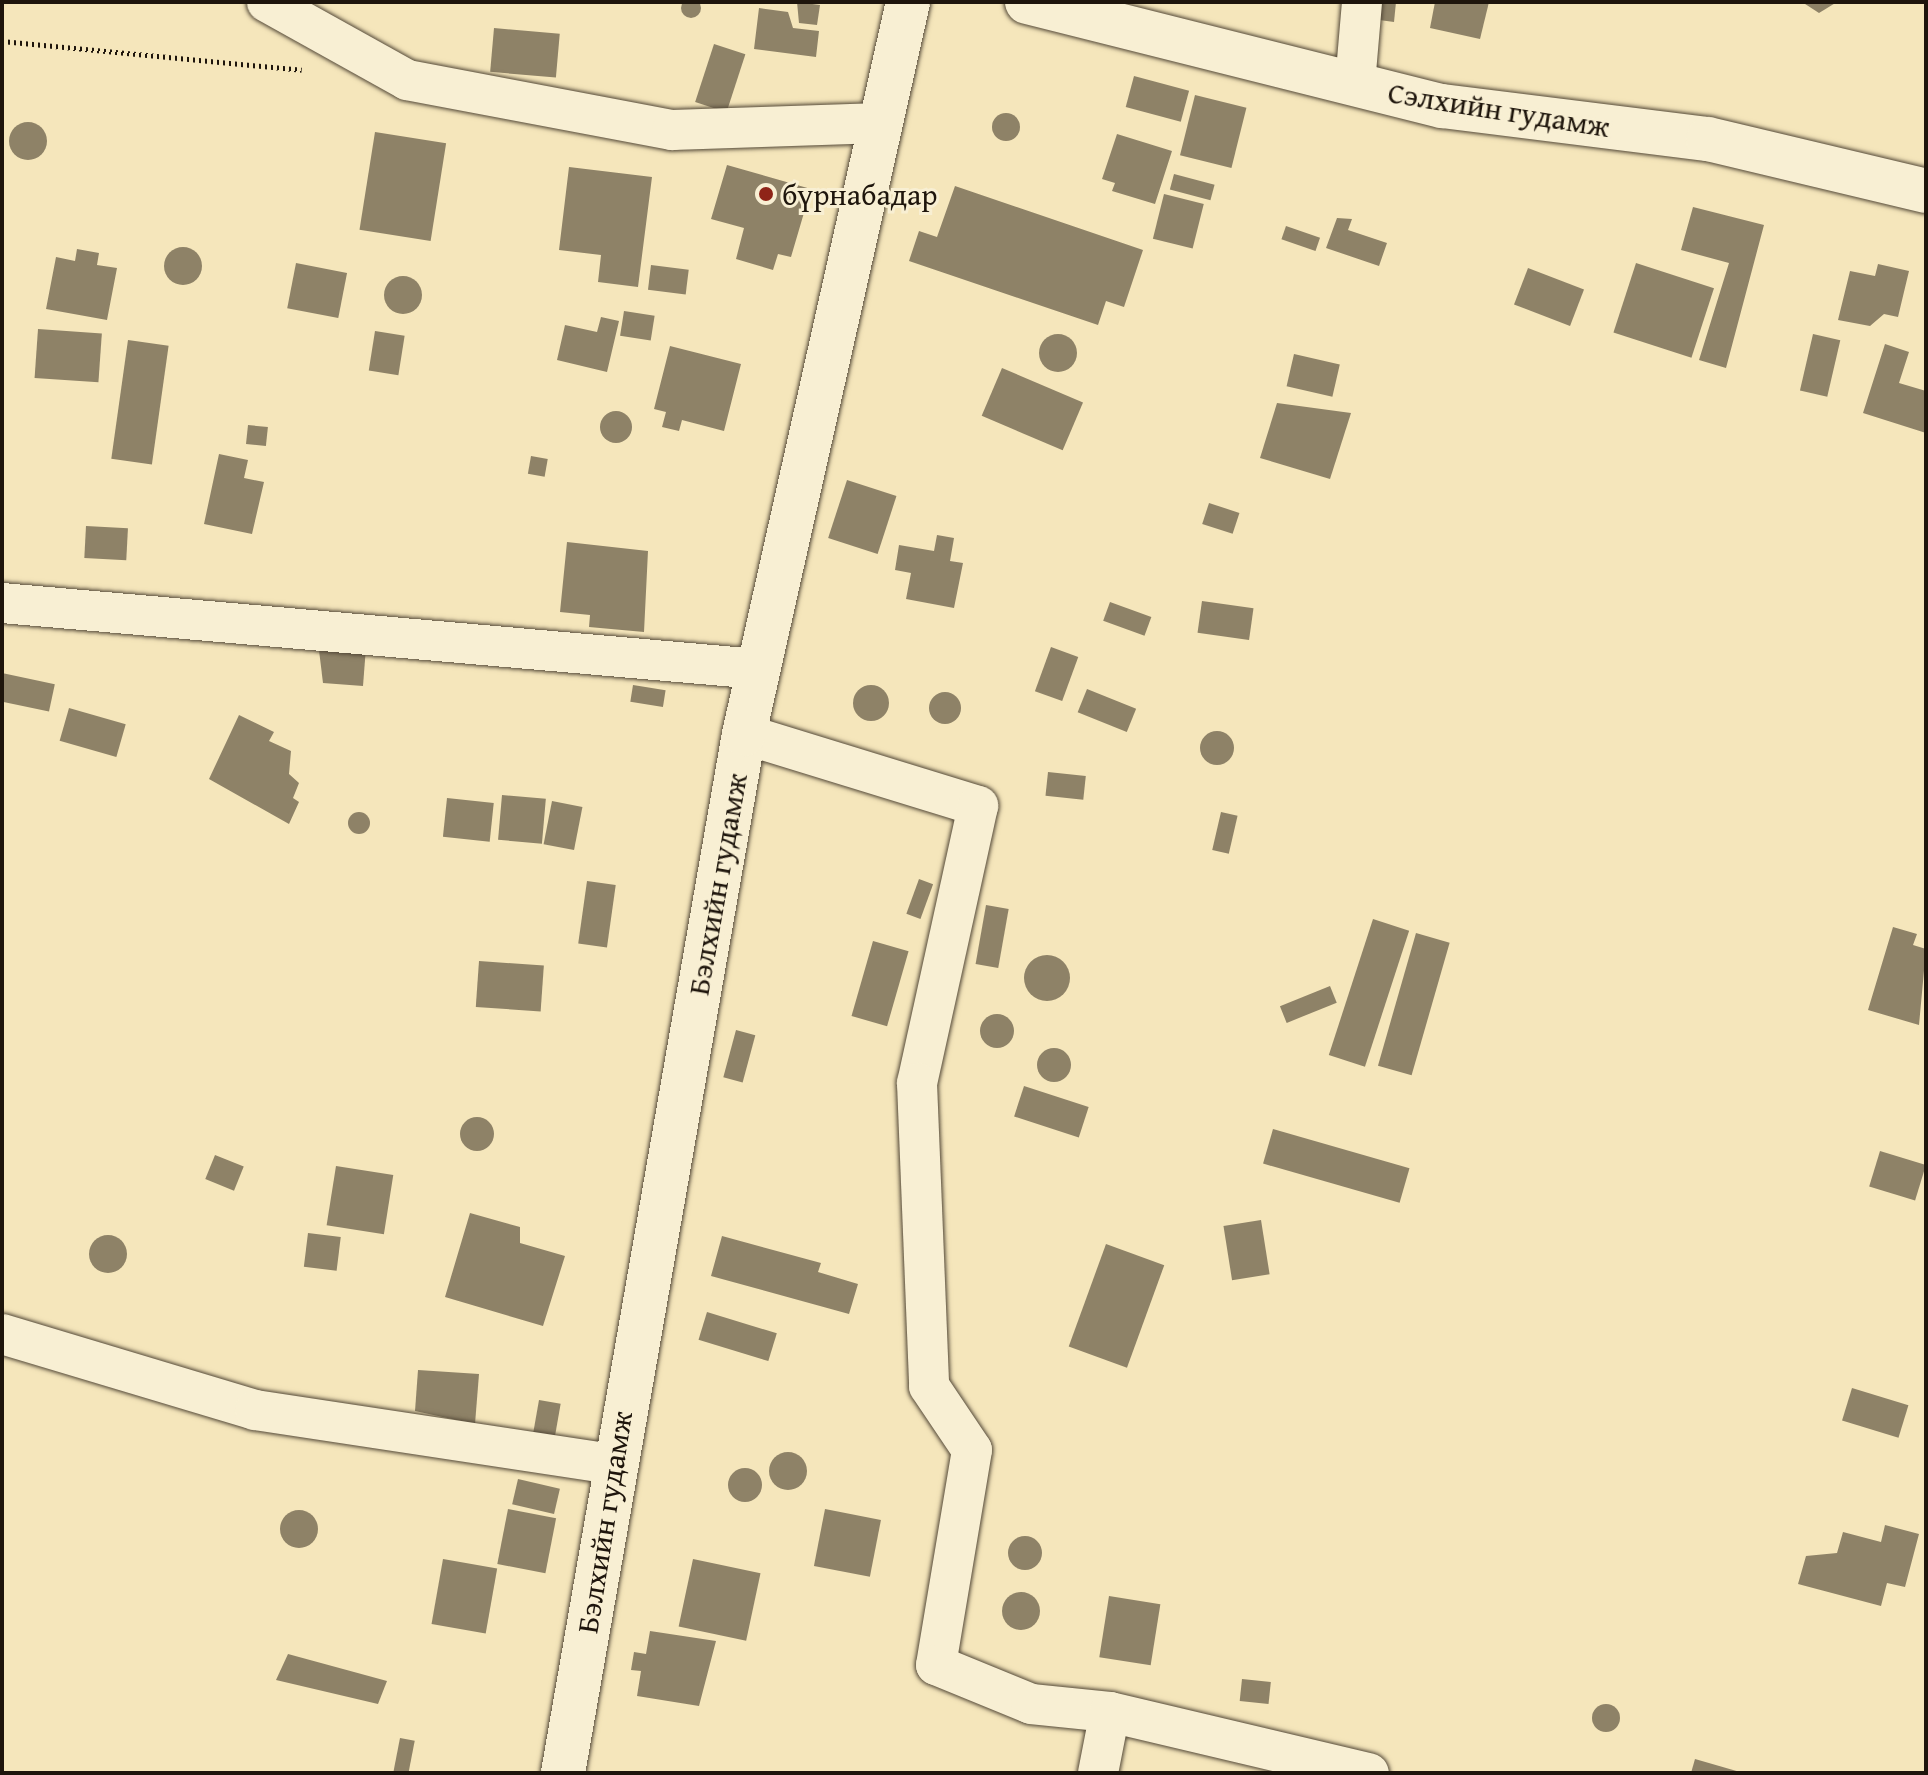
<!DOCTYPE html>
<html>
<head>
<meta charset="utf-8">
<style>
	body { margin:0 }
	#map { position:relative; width:1928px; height:1775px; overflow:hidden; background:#f5e6bb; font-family:"Gentium Book Plus",serif }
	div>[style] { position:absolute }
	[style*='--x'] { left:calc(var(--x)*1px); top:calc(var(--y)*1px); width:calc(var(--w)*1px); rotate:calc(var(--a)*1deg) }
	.building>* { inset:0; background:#8e8267; transform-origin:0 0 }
	.round { border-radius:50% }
	.path>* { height:5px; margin-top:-2.5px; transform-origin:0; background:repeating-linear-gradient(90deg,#1e150c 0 2px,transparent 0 6px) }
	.roads { filter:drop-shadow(0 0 2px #544938) drop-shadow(0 0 2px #544938) }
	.street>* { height:40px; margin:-20px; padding:0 20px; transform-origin:20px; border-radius:20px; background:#f8efd3 }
	.secondary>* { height:44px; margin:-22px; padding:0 22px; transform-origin:22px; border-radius:22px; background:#f8efd3 }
	.dots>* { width:22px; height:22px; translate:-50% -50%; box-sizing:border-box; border:4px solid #f8efd3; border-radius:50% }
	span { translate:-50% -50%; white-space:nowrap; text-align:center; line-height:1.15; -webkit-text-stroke:6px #f8efd3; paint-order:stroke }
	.street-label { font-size:30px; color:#1e150c }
	.poi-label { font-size:30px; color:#1e150c }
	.left { translate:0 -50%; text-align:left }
	.frame { position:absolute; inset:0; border:4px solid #1e150c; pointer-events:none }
</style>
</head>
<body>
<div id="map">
	<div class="building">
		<i class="round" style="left:681px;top:-2px;width:20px;height:20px"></i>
		<i style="clip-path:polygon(797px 2px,820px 5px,817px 25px,799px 23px)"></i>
		<i style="clip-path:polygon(1374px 2px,1396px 2px,1394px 22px,1372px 19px)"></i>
		<i style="clip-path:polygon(1435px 2px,1489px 2px,1480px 39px,1430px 28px)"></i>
		<i style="clip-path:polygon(1802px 2px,1837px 2px,1819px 13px)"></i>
		<i style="clip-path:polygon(759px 8px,788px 12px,793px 28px,819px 31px,816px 57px,754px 49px)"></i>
		<i style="left:494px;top:28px;width:66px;height:44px;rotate:5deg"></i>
		<i style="left:714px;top:44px;width:33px;height:61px;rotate:18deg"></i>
		<i style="left:1134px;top:76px;width:57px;height:32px;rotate:15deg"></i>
		<i style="left:1195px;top:95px;width:53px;height:62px;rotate:14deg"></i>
		<i class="round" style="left:992px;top:113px;width:28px;height:28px"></i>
		<i class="round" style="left:9px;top:122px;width:38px;height:38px"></i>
		<i style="left:375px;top:132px;width:72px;height:99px;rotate:9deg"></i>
		<i style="clip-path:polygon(1117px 134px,1172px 151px,1155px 204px,1112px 191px,1115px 183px,1102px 179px)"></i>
		<i style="clip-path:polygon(727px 165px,811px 189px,791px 257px,778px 254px,773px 270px,736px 259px,744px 228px,711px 219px)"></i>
		<i style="clip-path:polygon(569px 167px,652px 177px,638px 287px,598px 282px,601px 255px,559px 250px)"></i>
		<i style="left:1174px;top:174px;width:42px;height:16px;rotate:15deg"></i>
		<i style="clip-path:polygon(955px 186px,1143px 250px,1124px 307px,1106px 301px,1098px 325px,909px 261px,919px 231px,937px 237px)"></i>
		<i style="left:1164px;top:194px;width:41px;height:46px;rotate:14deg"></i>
		<i style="clip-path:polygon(1693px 207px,1764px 225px,1726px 368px,1699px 360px,1729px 263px,1681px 250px)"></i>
		<i style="clip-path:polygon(1337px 218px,1352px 219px,1348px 230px,1387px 243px,1379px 266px,1326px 248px)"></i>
		<i style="left:1286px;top:226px;width:36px;height:14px;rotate:19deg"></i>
		<i class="round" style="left:164px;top:247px;width:38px;height:38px"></i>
		<i style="clip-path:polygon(77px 249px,99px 253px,97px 265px,117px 268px,107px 320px,46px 309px,56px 257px,75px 261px)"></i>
		<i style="left:296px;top:263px;width:52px;height:46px;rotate:11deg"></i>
		<i style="left:1636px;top:263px;width:82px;height:73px;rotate:18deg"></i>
		<i style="clip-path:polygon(1878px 264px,1909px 271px,1898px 317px,1884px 314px,1870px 326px,1838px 320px,1850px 271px,1875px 276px)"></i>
		<i style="left:651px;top:265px;width:38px;height:25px;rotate:7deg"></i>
		<i style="left:1528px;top:268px;width:60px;height:39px;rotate:21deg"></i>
		<i class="round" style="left:384px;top:276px;width:38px;height:38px"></i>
		<i style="left:624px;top:311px;width:31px;height:25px;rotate:9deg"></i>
		<i style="clip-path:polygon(601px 317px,619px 321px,607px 372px,557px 360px,565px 325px,597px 332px)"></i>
		<i style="left:38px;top:329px;width:64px;height:49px;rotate:4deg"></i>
		<i style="left:375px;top:331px;width:30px;height:40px;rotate:9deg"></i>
		<i style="left:1813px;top:334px;width:28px;height:58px;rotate:13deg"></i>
		<i class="round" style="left:1039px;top:334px;width:38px;height:38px"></i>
		<i style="left:128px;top:340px;width:41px;height:120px;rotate:8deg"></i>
		<i style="clip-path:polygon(1885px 344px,1909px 352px,1899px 383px,1926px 391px,1926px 433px,1863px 413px)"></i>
		<i style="clip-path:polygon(670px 346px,741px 364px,724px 431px,682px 420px,679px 431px,662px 427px,666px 412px,654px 409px)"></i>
		<i style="left:1294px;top:354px;width:47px;height:33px;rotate:13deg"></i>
		<i style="left:1002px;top:368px;width:88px;height:52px;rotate:23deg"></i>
		<i style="clip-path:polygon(1277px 403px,1351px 413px,1330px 479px,1260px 458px)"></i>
		<i class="round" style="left:600px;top:411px;width:32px;height:32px"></i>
		<i style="left:248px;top:425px;width:20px;height:19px;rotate:6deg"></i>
		<i style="clip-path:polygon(219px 454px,248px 460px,244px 478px,264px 482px,252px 534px,204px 524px)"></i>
		<i style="left:531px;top:456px;width:17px;height:18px;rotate:10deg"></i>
		<i style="left:847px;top:480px;width:52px;height:61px;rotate:18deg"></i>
		<i style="left:1209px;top:503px;width:32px;height:22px;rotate:18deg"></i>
		<i style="left:86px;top:526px;width:42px;height:32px;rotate:3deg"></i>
		<i style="clip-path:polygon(937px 535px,954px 538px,950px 561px,963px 563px,954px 608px,906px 599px,911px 573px,895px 570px,899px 545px,934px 551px)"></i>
		<i style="clip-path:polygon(567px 542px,648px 551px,644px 632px,589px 627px,590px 615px,560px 612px)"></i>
		<i style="left:1202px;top:601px;width:52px;height:32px;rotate:8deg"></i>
		<i style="left:1110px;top:602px;width:44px;height:20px;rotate:20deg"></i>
		<i style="clip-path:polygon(318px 642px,366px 647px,363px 686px,323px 683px)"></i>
		<i style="left:1051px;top:647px;width:29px;height:47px;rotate:20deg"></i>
		<i style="left:2px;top:673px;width:54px;height:28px;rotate:12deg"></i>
		<i style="left:633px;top:685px;width:33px;height:17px;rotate:9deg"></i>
		<i class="round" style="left:853px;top:685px;width:36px;height:36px"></i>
		<i style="left:1087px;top:689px;width:53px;height:25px;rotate:22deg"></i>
		<i class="round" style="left:929px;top:692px;width:32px;height:32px"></i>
		<i style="left:69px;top:708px;width:59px;height:34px;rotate:16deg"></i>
		<i style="clip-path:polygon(239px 715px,274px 732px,269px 741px,291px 751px,289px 774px,299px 783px,293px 798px,299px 802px,289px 824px,209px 779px)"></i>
		<i class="round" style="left:1200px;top:731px;width:34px;height:34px"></i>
		<i style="left:1048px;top:772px;width:38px;height:24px;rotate:6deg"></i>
		<i style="left:502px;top:795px;width:44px;height:45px;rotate:5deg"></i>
		<i style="left:447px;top:798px;width:47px;height:39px;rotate:6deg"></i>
		<i style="left:552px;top:801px;width:31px;height:44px;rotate:11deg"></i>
		<i style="left:1221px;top:812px;width:17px;height:39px;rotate:13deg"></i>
		<i class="round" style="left:348px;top:812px;width:22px;height:22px"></i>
		<i style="left:919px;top:879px;width:15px;height:37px;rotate:20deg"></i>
		<i style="left:587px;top:881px;width:29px;height:63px;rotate:8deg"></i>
		<i style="left:986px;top:905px;width:23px;height:60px;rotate:10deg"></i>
		<i style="left:1373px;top:919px;width:38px;height:143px;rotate:18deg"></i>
		<i style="clip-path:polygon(1893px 927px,1917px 934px,1913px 945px,1926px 949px,1919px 1025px,1868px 1010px)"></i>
		<i style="left:1416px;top:933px;width:35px;height:138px;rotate:16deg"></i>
		<i style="left:873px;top:941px;width:37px;height:78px;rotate:16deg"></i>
		<i class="round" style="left:1024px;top:955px;width:46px;height:46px"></i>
		<i style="left:479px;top:961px;width:65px;height:46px;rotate:4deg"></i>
		<i style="left:1330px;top:986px;width:18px;height:54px;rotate:68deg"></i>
		<i class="round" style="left:980px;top:1014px;width:34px;height:34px"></i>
		<i style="left:736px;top:1030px;width:20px;height:49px;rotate:15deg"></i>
		<i class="round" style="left:1037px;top:1048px;width:34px;height:34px"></i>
		<i style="left:1024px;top:1086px;width:68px;height:32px;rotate:18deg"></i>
		<i class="round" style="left:460px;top:1117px;width:34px;height:34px"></i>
		<i style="left:1273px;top:1129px;width:142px;height:36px;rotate:16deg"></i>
		<i style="left:1880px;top:1151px;width:48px;height:37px;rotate:17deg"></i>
		<i style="left:215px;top:1155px;width:31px;height:26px;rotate:22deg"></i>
		<i style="left:336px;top:1166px;width:58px;height:60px;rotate:9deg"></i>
		<i style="clip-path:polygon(470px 1213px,520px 1227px,520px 1243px,565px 1256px,543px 1326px,445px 1297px)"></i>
		<i style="left:1261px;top:1220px;width:55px;height:38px;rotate:81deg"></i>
		<i style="left:308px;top:1233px;width:33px;height:34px;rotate:7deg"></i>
		<i class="round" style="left:89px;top:1235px;width:38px;height:38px"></i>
		<i style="clip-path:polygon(722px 1236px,821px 1263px,818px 1272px,858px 1284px,849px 1314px,711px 1276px)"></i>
		<i style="left:1106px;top:1244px;width:62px;height:109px;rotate:20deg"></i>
		<i style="left:707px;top:1312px;width:73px;height:29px;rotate:17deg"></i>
		<i style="clip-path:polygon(418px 1370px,479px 1374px,475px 1424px,415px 1411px)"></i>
		<i style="left:1852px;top:1388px;width:59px;height:34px;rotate:17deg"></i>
		<i style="left:539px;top:1400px;width:22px;height:40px;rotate:10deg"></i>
		<i class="round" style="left:769px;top:1452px;width:38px;height:38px"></i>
		<i class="round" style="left:728px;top:1468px;width:34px;height:34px"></i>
		<i style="left:518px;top:1479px;width:43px;height:26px;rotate:13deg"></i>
		<i style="left:508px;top:1509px;width:49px;height:56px;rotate:11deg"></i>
		<i style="left:825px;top:1509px;width:57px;height:58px;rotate:11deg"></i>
		<i class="round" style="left:280px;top:1510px;width:38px;height:38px"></i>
		<i style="clip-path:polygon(1885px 1525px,1919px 1534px,1905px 1587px,1887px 1583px,1881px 1606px,1798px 1584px,1806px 1556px,1837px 1553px,1843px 1532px,1881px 1542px)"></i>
		<i class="round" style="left:1008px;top:1536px;width:34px;height:34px"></i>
		<i style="left:443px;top:1559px;width:55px;height:66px;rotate:10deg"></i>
		<i style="left:693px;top:1559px;width:69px;height:69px;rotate:12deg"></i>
		<i class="round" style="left:1002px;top:1592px;width:38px;height:38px"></i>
		<i style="left:1109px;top:1596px;width:52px;height:62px;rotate:9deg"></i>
		<i style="clip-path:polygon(650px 1631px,716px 1641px,699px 1706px,637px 1696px,641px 1671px,631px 1670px,634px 1652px,646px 1654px)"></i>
		<i style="clip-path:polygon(288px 1654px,387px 1681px,378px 1704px,276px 1680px)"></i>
		<i style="left:1242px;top:1679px;width:29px;height:22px;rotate:6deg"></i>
		<i class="round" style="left:1592px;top:1704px;width:28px;height:28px"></i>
		<i style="left:400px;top:1738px;width:15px;height:34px;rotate:11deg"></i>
		<i style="clip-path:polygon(1695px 1759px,1740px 1772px,1739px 1773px,1691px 1773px)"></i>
	</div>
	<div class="path">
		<i style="--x:2;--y:41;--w:301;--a:5.5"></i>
	</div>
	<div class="roads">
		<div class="street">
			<i style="--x:267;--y:2;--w:160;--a:29.1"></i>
			<i style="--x:407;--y:80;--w:270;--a:10.7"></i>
			<i style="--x:672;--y:130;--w:209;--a:-1.9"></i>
			<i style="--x:1355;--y:84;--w:82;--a:-85.1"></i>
			<i style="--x:2;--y:603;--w:759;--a:4.99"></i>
			<i style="--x:744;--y:734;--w:245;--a:17.1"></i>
			<i style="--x:978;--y:806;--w:284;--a:102.4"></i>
			<i style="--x:917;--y:1083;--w:303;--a:87.7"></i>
			<i style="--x:929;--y:1386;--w:77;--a:56.1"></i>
			<i style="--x:972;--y:1450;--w:218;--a:99.5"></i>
			<i style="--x:936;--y:1665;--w:103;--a:22.3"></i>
			<i style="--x:1031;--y:1704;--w:79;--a:5.8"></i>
			<i style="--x:1110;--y:1712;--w:266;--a:13.3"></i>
			<i style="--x:2;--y:1334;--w:264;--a:16.7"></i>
			<i style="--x:255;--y:1410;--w:361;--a:8.6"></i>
			<i style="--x:1098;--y:1773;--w:62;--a:-78.9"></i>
		</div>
		<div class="secondary">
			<i style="--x:1027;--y:2;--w:428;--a:14.1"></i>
			<i style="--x:1442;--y:106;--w:268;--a:7.1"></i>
			<i style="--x:1708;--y:139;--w:224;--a:13.4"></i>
			<i style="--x:563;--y:1773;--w:1055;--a:-80.12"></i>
			<i style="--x:744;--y:734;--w:750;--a:-77.37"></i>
		</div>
	</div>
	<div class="dots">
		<i style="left:766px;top:194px;background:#8f2418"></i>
	</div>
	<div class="street-label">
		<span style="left:1499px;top:109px;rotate:9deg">Сэлхийн гудамж</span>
		<span style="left:717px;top:884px;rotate:-80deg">Бэлхийн гудамж</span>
		<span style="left:604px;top:1522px;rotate:-81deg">Бэлхийн гудамж</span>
	</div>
	<div class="poi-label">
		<span class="left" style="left:782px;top:194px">бүрнабадар</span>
	</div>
	<div class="frame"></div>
</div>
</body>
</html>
